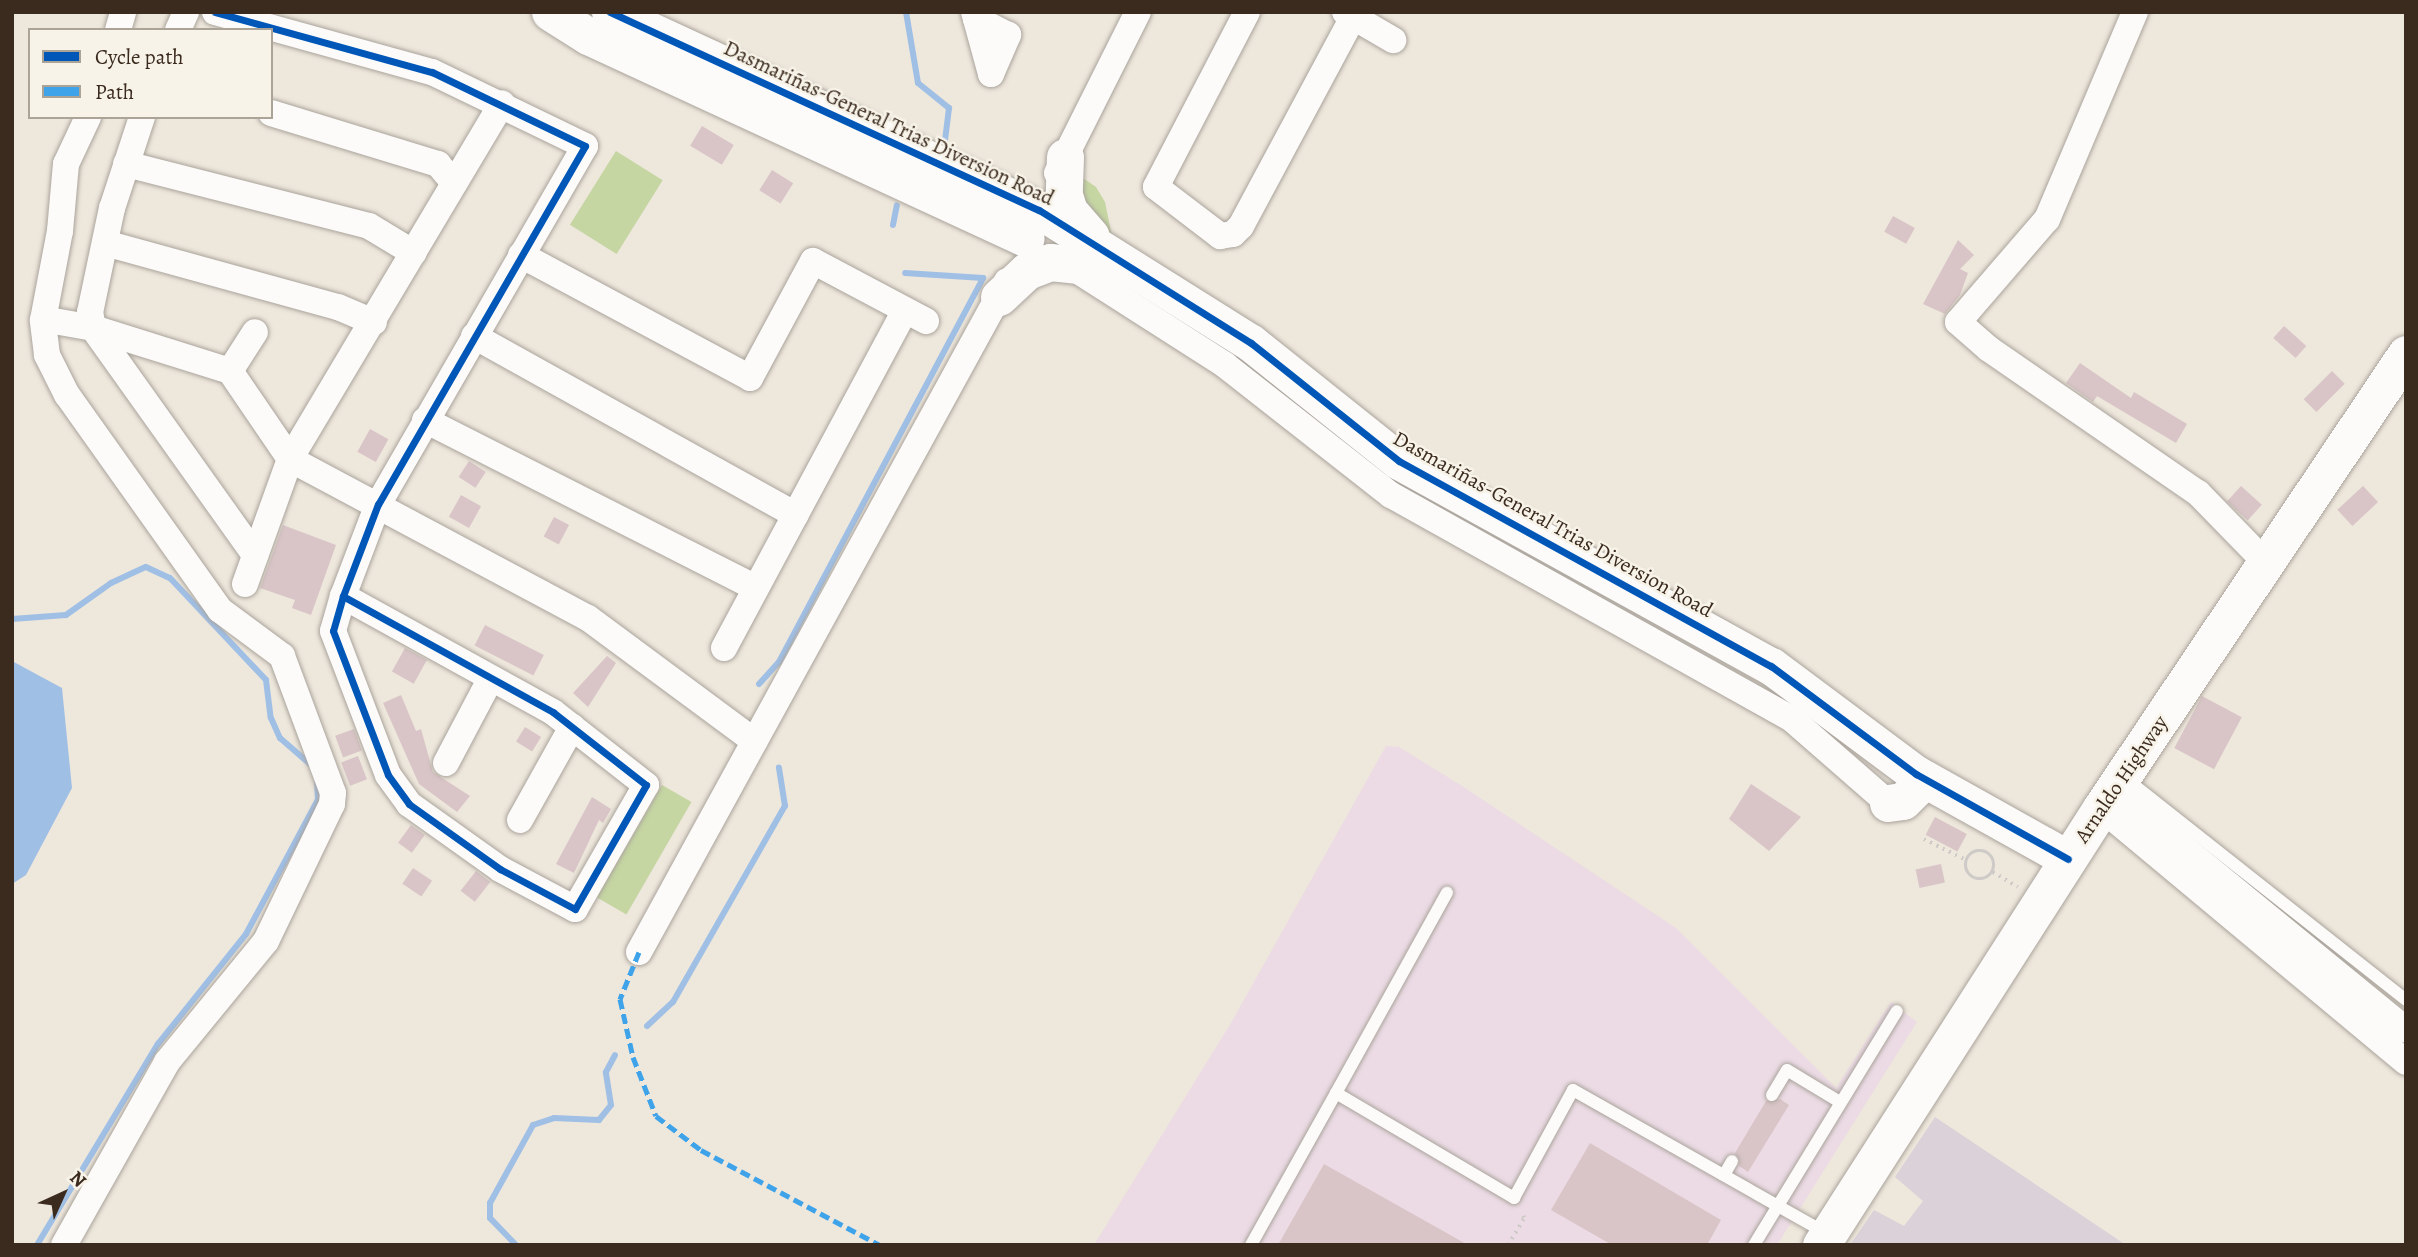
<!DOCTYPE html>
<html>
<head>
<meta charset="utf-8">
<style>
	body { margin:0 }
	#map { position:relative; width:2418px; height:1257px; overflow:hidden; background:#eee7dc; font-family:Alegreya,serif }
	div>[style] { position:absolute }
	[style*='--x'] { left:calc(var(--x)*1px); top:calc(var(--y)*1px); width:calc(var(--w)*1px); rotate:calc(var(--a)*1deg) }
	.built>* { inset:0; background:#ecdbe5 }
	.industrial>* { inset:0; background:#dad1d9 }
	.green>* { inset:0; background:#c5d6a2; transform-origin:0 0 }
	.water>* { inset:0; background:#a0bfe5 }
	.stream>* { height:6px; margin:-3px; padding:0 3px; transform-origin:3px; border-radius:3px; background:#a0bfe5 }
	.building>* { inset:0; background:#d9c5c7; transform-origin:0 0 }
	.path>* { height:3.5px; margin-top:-1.75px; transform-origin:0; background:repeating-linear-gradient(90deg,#cdcac7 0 2px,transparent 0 7px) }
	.path>.ring { margin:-1.75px; padding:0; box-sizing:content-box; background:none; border:3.5px solid #cdcac7; border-radius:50% }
	.roads { filter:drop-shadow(0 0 2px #aaa49c) drop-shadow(0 0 2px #aaa49c) }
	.lane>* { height:12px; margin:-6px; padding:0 6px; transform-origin:6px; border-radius:6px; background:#fcfbfa }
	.street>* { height:26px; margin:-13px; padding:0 13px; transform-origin:13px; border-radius:13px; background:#fcfbfa }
	.secondary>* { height:37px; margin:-18.5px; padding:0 18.5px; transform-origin:18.5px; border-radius:18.5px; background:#fcfbfa }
	.quiet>* { height:5px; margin-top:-2.5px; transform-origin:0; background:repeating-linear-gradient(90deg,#3fa3ea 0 10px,transparent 0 15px) }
	.cycleway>* { height:7px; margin:-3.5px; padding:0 3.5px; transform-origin:3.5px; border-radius:3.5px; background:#0057b8 }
	span { translate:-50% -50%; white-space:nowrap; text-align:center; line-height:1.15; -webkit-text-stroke:5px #f7f3e8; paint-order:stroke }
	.street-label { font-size:21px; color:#3b2a1e }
	.frame { position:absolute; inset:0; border:14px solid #3b2a1e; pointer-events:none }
	.legend { position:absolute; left:28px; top:28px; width:245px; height:91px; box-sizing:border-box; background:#f7f3e8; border:2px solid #aca397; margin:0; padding:9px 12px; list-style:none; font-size:21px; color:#3b2a1e }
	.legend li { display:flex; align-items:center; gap:14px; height:35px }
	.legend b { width:35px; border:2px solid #aca397 }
	.north { position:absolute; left:28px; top:1159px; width:70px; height:70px; -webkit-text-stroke:5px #f7f3e8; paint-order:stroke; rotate:45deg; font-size:19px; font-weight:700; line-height:28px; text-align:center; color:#3b2a1e }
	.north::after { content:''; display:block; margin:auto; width:24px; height:32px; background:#3b2a1e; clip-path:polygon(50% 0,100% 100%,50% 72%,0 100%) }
</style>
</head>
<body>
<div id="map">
	<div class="built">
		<i style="clip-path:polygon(1386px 746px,1399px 747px,1462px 786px,1676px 928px,1836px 1088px,1891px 1002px,1917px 1022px,1777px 1245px,1094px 1245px,1231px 1023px)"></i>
	</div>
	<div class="industrial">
		<i style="clip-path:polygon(1935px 1117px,2126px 1245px,1850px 1245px,1874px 1210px,1904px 1226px,1923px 1201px,1895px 1177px)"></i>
	</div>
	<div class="green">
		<i style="left:616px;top:151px;width:55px;height:87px;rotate:32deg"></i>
		<i style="clip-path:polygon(1076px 173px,1096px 187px,1105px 202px,1114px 246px,1092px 223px)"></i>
		<i style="left:662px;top:785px;width:34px;height:130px;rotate:30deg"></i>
	</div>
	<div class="water">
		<i style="clip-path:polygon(12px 661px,62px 688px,72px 788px,26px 875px,12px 884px)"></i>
	</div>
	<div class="stream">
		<i style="--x:906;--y:12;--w:72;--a:80.4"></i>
		<i style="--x:918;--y:83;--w:40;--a:39"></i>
		<i style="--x:949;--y:108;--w:33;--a:97"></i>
		<i style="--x:893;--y:225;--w:20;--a:-79"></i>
		<i style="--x:12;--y:619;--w:54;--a:-4.2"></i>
		<i style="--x:66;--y:615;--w:55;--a:-35.4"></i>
		<i style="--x:111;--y:583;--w:38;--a:-25"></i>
		<i style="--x:146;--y:567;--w:26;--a:25"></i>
		<i style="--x:170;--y:578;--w:140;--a:46.7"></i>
		<i style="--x:266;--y:680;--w:38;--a:83"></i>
		<i style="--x:271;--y:718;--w:22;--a:66"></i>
		<i style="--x:280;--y:738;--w:40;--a:41"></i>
		<i style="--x:759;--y:684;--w:30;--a:-48"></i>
		<i style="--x:779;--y:662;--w:435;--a:-62"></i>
		<i style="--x:983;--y:278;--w:78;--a:-176.3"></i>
		<i style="--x:647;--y:1026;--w:35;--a:-43"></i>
		<i style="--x:673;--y:1002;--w:226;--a:-60.3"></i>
		<i style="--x:785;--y:806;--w:39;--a:-99"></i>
		<i style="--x:37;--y:1245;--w:235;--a:-59"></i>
		<i style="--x:158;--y:1044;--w:141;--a:-51.3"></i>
		<i style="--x:246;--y:934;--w:152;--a:-61.8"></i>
		<i style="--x:318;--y:800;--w:17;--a:-93"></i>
		<i style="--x:516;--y:1245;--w:37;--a:-134"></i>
		<i style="--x:490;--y:1218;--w:15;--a:-90"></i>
		<i style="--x:490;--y:1203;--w:89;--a:-61.1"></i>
		<i style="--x:533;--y:1125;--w:22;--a:-18"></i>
		<i style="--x:554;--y:1118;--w:45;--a:2.5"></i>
		<i style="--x:599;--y:1120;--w:19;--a:-51"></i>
		<i style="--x:611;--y:1105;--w:33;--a:-99"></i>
		<i style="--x:606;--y:1072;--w:19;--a:-62"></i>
	</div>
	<div class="building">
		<i style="left:702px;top:126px;width:37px;height:23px;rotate:31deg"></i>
		<i style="left:772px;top:170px;width:25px;height:24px;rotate:32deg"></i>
		<i style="left:1893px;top:216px;width:25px;height:18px;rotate:29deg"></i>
		<i style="clip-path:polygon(1958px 240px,1974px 255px,1960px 269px,1968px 273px,1960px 295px,1945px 314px,1923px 304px)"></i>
		<i style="left:2284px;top:326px;width:30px;height:16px;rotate:42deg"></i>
		<i style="clip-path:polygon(2080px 363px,2131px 398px,2134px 392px,2187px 424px,2176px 443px,2097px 396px,2093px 402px,2066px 383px)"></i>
		<i style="left:2332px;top:371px;width:18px;height:40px;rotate:45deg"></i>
		<i style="left:370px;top:429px;width:21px;height:26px;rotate:29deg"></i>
		<i style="left:469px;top:461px;width:20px;height:19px;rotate:33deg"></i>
		<i style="left:2241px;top:486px;width:28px;height:21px;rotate:42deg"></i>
		<i style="left:2363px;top:486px;width:22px;height:35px;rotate:47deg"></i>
		<i style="left:461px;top:495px;width:23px;height:25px;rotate:29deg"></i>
		<i style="left:554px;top:517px;width:17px;height:22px;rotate:28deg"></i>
		<i style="clip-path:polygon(283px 525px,336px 545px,311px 615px,292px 608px,295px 600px,260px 588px)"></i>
		<i style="left:485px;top:625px;width:66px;height:23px;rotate:27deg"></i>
		<i style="left:405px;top:648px;width:25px;height:27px;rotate:29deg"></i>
		<i style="clip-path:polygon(607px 656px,616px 663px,588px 707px,573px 693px)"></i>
		<i style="clip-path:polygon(401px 695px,416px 731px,421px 729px,433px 772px,470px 796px,457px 812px,419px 784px,383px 703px)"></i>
		<i style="left:2202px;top:696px;width:45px;height:59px;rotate:28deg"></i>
		<i style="left:525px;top:727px;width:19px;height:17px;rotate:32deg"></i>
		<i style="left:354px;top:729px;width:23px;height:20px;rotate:70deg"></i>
		<i style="left:358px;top:756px;width:25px;height:18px;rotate:69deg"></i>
		<i style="clip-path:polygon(1751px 784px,1801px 817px,1769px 851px,1729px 819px)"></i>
		<i style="clip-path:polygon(592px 797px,611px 809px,603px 823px,599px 820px,574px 873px,556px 864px)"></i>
		<i style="left:1935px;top:817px;width:36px;height:20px;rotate:28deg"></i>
		<i style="left:411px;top:825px;width:17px;height:22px;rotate:36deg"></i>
		<i style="left:1941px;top:864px;width:19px;height:26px;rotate:78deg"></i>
		<i style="left:413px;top:868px;width:23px;height:19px;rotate:34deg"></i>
		<i style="left:476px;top:871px;width:18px;height:25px;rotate:38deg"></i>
		<i style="clip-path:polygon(1780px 1099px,1789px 1105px,1748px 1172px,1739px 1166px,1735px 1153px,1766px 1101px)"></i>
		<i style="clip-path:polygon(1590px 1143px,1721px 1220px,1707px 1245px,1612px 1245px,1551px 1210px)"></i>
		<i style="clip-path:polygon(1324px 1164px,1468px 1245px,1278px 1245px)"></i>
	</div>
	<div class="path">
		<i style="--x:1924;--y:839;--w:47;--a:26.6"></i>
		<i class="ring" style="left:1966px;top:851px;width:24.5px;height:24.5px"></i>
		<i style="--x:1993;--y:872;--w:29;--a:31"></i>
		<i style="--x:1508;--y:1245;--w:31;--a:-59"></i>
		<i style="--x:1524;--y:1218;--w:6;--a:-121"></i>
	</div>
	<div class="roads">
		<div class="lane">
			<i style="--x:2125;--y:778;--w:358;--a:38.3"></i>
			<i style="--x:1336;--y:1093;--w:229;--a:-61"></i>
			<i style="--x:1772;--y:1095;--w:29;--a:-59"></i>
			<i style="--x:1787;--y:1070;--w:62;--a:31.1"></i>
			<i style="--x:1724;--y:1175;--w:16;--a:-60"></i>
			<i style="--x:1251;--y:1245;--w:174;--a:-60.8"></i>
			<i style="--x:1336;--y:1093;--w:207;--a:30.5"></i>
			<i style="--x:1514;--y:1198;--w:123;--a:-61.4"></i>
			<i style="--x:1573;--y:1090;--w:288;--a:29.5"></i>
			<i style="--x:1754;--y:1245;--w:274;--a:-58.6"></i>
		</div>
		<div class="street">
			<i style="--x:215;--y:12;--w:225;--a:15.5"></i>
			<i style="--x:432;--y:72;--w:170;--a:25.8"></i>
			<i style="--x:585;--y:146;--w:414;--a:120"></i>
			<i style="--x:378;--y:504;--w:98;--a:110.8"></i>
			<i style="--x:343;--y:596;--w:36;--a:106"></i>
			<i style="--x:333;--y:631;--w:154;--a:69.1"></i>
			<i style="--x:388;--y:775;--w:36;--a:54"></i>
			<i style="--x:409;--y:804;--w:112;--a:35.5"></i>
			<i style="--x:500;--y:869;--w:85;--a:28.1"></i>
			<i style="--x:575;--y:909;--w:143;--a:-60.2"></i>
			<i style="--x:646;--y:785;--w:118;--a:-141.9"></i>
			<i style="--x:553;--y:712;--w:240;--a:-151.1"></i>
			<i style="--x:974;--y:12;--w:7;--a:74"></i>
			<i style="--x:976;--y:19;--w:57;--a:74.7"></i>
			<i style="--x:991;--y:74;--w:43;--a:-66.4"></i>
			<i style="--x:1008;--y:35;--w:36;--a:-153"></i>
			<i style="--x:1247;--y:12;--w:197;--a:117.5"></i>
			<i style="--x:1156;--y:187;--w:81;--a:37.4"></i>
			<i style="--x:1220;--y:236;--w:13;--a:-9"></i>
			<i style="--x:1233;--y:234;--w:11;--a:-45"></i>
			<i style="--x:1241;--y:226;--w:237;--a:-61.8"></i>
			<i style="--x:1345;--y:12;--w:56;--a:30.3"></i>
			<i style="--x:2135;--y:12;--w:225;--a:113"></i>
			<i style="--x:2047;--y:219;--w:136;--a:130.8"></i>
			<i style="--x:1958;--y:322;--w:41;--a:41.1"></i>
			<i style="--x:1989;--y:349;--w:254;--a:34.6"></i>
			<i style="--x:2198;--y:493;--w:99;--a:45.8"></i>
			<i style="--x:118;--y:30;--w:19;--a:-74"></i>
			<i style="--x:178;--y:30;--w:20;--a:-66"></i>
			<i style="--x:271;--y:113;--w:175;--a:17"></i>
			<i style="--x:438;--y:164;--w:25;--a:50"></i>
			<i style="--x:142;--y:117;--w:96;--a:108.2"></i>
			<i style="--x:112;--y:208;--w:106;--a:101.9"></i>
			<i style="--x:90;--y:312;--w:16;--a:79"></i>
			<i style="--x:93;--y:328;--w:279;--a:54.5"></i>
			<i style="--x:126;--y:164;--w:251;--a:14.3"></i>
			<i style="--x:369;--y:226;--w:52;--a:31"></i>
			<i style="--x:1057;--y:173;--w:180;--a:-63.3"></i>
			<i style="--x:105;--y:243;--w:242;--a:15.4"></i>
			<i style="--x:338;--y:307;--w:39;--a:23"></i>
			<i style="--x:521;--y:255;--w:260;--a:28.2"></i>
			<i style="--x:750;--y:378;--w:133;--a:-61.7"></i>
			<i style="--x:813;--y:261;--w:128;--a:28"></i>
			<i style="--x:1072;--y:267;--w:182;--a:32.6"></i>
			<i style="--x:1225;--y:365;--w:211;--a:38.1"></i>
			<i style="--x:1391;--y:495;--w:461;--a:29.2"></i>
			<i style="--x:1793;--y:720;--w:126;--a:41.1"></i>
			<i style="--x:54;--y:321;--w:40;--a:10"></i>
			<i style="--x:93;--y:328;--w:144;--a:17.4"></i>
			<i style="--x:230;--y:371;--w:107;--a:55.7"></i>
			<i style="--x:290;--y:459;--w:338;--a:28.1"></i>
			<i style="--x:588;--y:618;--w:207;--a:36.5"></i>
			<i style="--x:474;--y:336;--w:368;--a:29.1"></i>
			<i style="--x:230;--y:371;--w:46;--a:-57.3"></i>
			<i style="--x:425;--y:420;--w:371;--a:26.9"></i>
			<i style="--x:245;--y:584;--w:133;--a:-70.2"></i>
			<i style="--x:290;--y:459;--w:414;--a:-59.2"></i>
			<i style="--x:724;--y:648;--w:383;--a:-61.8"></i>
			<i style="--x:446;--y:763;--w:94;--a:-62.1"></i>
			<i style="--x:2113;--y:790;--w:379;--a:39.3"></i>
			<i style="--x:2101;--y:808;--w:397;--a:39.8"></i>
			<i style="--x:520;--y:820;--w:107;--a:-60.8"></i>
			<i style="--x:639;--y:952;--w:765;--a:-61.26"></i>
			<i style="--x:64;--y:1245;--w:210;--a:-60.6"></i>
			<i style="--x:167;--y:1062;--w:156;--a:-50.7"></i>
			<i style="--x:266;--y:941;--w:152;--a:-64.3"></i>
			<i style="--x:332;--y:804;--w:11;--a:-85"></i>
			<i style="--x:333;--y:793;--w:146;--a:-110.4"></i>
			<i style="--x:282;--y:656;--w:77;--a:-143.4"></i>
			<i style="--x:220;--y:610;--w:264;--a:-125.4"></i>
			<i style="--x:67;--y:395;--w:45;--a:-116.6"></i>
			<i style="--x:47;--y:355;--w:35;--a:-97"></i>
			<i style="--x:43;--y:320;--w:91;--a:-79.2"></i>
			<i style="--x:60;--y:231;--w:67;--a:-84.9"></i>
			<i style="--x:66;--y:164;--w:52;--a:-64.9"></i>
		</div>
		<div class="secondary">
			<i style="--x:550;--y:12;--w:45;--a:32.3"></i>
			<i style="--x:588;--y:36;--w:482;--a:24.8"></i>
			<i style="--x:610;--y:12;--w:472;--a:24.8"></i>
			<i style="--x:1039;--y:210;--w:250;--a:32.1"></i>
			<i style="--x:1251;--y:343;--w:189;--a:38.6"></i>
			<i style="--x:1399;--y:461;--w:425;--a:28.9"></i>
			<i style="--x:1771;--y:666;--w:181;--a:36.7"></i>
			<i style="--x:1916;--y:774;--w:174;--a:29.2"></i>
			<i style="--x:1065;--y:157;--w:38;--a:92"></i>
			<i style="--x:1064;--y:195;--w:17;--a:73"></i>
			<i style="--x:1069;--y:211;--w:33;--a:49"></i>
			<i style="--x:999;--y:297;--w:38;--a:-43"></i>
			<i style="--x:1027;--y:271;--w:25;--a:-21"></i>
			<i style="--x:1050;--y:262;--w:75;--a:6.1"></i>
			<i style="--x:1888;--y:803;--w:15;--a:-8"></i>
			<i style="--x:1903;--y:801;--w:31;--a:-45"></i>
			<i style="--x:1821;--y:1245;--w:519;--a:-57.35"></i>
			<i style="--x:2101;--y:808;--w:547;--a:-56.11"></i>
		</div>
	</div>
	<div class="quiet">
		<i style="--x:639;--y:952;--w:51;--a:112"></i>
		<i style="--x:620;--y:999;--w:59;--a:77.4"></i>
		<i style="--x:633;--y:1057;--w:63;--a:68.7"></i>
		<i style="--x:656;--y:1116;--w:56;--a:37.1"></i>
		<i style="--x:701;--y:1150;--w:203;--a:28"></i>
	</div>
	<div class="cycleway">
		<i style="--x:215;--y:12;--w:225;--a:15.5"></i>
		<i style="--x:432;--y:72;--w:170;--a:25.8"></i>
		<i style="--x:585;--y:146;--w:414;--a:120"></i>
		<i style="--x:378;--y:504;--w:98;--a:110.8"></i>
		<i style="--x:343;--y:596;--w:36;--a:106"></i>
		<i style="--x:333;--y:631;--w:154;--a:69.1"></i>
		<i style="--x:388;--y:775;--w:36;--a:54"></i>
		<i style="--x:409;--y:804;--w:112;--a:35.5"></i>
		<i style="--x:500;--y:869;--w:85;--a:28.1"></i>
		<i style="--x:575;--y:909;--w:143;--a:-60.2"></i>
		<i style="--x:646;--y:785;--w:118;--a:-141.9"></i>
		<i style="--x:553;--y:712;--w:240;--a:-151.1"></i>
		<i style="--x:610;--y:12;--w:472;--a:24.8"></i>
		<i style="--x:1039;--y:210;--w:250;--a:32.1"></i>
		<i style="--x:1251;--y:343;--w:189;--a:38.6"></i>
		<i style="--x:1399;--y:461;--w:425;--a:28.9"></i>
		<i style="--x:1771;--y:666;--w:181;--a:36.7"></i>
		<i style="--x:1916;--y:774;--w:174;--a:29.2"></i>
	</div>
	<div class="street-label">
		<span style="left:889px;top:123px;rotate:25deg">Dasmariñas-General Trias Diversion Road</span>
		<span style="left:1553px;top:524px;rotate:29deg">Dasmariñas-General Trias Diversion Road</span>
		<span style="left:2121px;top:779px;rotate:-56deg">Arnaldo Highway</span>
	</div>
	<div class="frame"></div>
	<ul class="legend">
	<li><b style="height:9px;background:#0057b8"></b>Cycle path</li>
	<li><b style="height:9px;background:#3fa3ea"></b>Path</li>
	</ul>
	<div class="north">N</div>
</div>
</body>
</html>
